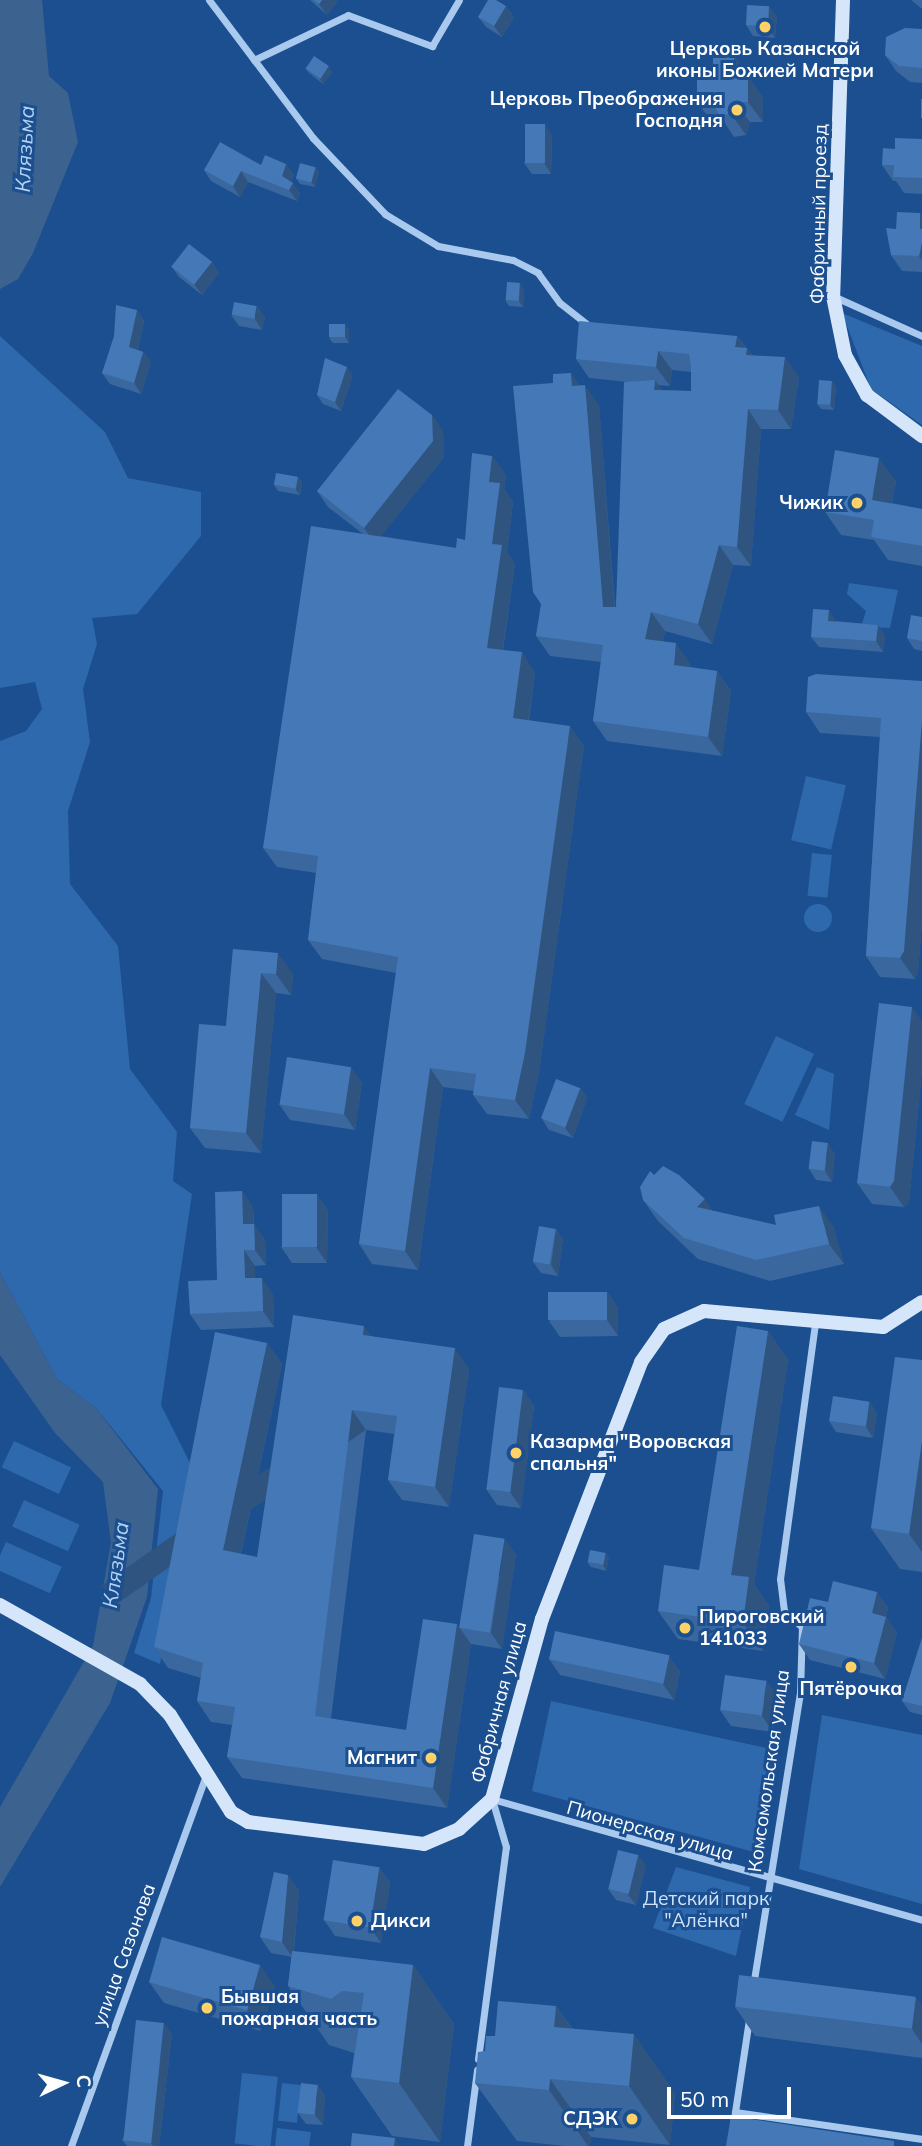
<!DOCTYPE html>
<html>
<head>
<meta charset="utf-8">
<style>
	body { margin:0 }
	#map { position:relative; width:922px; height:2146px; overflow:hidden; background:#1b4f8f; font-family:Mulish,sans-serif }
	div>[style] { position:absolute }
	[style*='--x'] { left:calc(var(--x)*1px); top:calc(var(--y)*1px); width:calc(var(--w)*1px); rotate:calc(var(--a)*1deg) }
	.green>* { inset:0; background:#2e69ad; transform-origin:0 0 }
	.round { border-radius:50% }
	.water>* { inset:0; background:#3c6290 }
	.street>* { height:7px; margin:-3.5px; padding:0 3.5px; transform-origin:3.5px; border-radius:3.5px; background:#a9c9ee }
	.secondary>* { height:14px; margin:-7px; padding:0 7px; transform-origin:7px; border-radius:7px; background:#d6e6fa }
	.wall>* { inset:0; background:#3a679d }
	.shaded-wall>* { inset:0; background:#305480; transform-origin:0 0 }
	.building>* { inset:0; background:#4478b7; transform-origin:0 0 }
	.dots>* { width:19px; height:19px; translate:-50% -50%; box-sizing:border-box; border:4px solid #1b4f8f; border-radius:50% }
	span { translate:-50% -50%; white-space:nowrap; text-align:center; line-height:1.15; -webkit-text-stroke:6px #1b4f8f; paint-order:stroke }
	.poi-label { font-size:19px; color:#fff; font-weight:700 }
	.right { translate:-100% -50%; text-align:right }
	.left { translate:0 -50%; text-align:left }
	.street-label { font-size:19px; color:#fff }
	.park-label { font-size:19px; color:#cfe3fa }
	.water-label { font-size:21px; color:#b5d3f5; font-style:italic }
	.north { position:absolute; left:28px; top:2048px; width:70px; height:70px; -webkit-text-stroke:5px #1b4f8f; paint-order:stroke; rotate:85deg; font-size:19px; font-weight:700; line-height:28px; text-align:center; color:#fff }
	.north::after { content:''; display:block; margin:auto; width:24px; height:32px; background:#fff; clip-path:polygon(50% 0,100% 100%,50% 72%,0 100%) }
	.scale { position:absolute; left:667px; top:2087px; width:124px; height:32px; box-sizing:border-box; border:4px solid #fff; border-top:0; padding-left:9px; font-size:21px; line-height:24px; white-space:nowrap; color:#fff; -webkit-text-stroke:5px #1b4f8f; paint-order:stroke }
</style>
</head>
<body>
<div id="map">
	<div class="green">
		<i style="clip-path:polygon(842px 313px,922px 346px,922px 425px,871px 389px)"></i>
		<i style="clip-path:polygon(0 336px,105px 432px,128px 478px,201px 492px,201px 536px,137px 614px,92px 618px,97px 644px,83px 689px,90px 742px,68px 811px,70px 884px,118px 946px,130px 1069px,177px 1132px,173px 1181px,192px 1194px,161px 1405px,196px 1475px,160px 1664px,134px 1653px,151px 1598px,163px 1491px,96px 1408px,57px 1379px,0 1272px,0 741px,26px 731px,42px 709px,35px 682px,0 688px)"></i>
		<i style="clip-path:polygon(849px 583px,898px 590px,890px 628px,861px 627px,866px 611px,847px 594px)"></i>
		<i style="left:806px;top:776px;width:41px;height:66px;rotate:13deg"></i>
		<i style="left:812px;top:853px;width:20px;height:43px;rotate:6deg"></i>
		<i class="round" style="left:804px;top:904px;width:28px;height:28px"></i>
		<i style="left:776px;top:1036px;width:42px;height:75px;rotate:25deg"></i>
		<i style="clip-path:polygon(817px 1067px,834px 1074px,829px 1130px,795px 1115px)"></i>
		<i style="left:14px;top:1441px;width:63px;height:29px;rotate:25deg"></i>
		<i style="left:24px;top:1500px;width:61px;height:29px;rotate:24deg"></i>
		<i style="left:6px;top:1542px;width:61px;height:29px;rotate:24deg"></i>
		<i style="clip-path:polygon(551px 1701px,776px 1750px,761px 1854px,532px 1791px)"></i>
		<i style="clip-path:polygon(822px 1715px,922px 1735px,922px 1904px,799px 1869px)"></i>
		<i style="clip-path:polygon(676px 1867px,750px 1887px,736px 1956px,653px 1928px)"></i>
		<i style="left:242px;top:2073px;width:36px;height:71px;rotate:6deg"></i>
		<i style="left:282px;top:2083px;width:19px;height:38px;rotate:6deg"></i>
		<i style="clip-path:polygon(277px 2128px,311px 2132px,309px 2146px,275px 2146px)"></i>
	</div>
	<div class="water">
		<i style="clip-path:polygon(0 0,42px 0,49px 76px,68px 93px,78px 142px,33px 253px,18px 279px,0 289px)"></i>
		<i style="clip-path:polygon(0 1272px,57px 1379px,96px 1408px,158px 1489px,147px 1597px,110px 1703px,0 1887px,0 1807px,93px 1646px,111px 1542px,103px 1482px,55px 1433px,0 1355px)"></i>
	</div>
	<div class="street">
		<i style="--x:209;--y:0;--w:173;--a:53"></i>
		<i style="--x:313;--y:138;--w:105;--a:46.5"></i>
		<i style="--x:385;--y:214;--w:62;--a:31.1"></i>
		<i style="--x:438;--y:246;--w:76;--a:10.6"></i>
		<i style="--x:513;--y:260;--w:28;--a:27"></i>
		<i style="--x:538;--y:273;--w:37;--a:54"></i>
		<i style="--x:560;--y:303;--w:36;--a:38"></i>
		<i style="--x:254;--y:60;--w:104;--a:-25.6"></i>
		<i style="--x:348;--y:15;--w:90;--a:20.3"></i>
		<i style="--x:432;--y:46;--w:53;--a:-59.6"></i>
		<i style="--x:833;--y:296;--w:98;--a:24.2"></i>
		<i style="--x:492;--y:1799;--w:447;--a:15.7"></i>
		<i style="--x:753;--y:1986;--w:297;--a:-80.9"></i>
		<i style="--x:800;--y:1693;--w:66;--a:-88.3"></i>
		<i style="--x:802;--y:1627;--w:24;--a:-138"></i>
		<i style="--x:784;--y:1611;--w:32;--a:-97"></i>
		<i style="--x:780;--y:1579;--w:258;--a:-82.2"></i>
		<i style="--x:478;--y:2059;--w:214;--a:-82.5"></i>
		<i style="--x:506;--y:1847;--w:50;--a:-106.3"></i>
		<i style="--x:735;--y:2112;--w:189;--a:8.2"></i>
		<i style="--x:733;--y:2125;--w:107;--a:-81.4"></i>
		<i style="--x:71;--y:2146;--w:395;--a:-70"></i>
		<i style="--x:467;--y:2146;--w:77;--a:-82.5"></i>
	</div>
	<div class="secondary">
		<i style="--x:843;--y:0;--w:296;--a:91.9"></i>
		<i style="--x:833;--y:296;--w:60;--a:78.5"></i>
		<i style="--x:845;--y:355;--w:46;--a:61.2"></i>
		<i style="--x:867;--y:395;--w:69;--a:36.7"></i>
		<i style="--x:0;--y:1605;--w:161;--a:29.4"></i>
		<i style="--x:140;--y:1684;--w:43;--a:45.9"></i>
		<i style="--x:170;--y:1715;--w:115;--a:57.8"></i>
		<i style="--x:231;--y:1812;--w:20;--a:30"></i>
		<i style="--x:248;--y:1822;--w:177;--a:7.1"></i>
		<i style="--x:424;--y:1844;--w:38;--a:-23"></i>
		<i style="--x:459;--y:1829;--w:45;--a:-42.3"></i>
		<i style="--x:492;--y:1799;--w:187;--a:-74.5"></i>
		<i style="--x:542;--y:1619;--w:275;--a:-68.9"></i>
		<i style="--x:641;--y:1362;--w:40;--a:-55.1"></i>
		<i style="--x:664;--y:1329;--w:44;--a:-24.2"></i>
		<i style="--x:704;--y:1311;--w:180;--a:5.1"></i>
		<i style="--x:883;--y:1327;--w:46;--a:-32.7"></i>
	</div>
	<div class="wall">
		<i style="clip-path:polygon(310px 0,336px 0,337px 2px,327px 15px)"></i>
		<i style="clip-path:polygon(911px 0,922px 0,922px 8px,921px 8px)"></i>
		<i style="clip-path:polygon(506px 6px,514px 17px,502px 37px,486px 27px,478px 17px)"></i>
		<i style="clip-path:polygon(769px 6px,777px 17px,775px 38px,753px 36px,746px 25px)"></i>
		<i style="clip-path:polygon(922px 29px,922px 83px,910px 82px,896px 71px,885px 55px)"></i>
		<i style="clip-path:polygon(734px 56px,763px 98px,763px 122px,750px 122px,746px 135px,734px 137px,724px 122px,712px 122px,697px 102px,713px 77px)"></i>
		<i style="clip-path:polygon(305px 68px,332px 72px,323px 84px,309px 73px)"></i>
		<i style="clip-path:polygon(552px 135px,551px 174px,532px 174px,524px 163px)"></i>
		<i style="clip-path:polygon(922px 139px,922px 194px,904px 193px,896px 181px,893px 181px,882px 165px,895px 149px)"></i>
		<i style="clip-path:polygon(286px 164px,294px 175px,291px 182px,300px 193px,297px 201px,248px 182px,240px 197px,211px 181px,204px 170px)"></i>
		<i style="clip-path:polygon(315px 167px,319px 172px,315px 187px,300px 184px,296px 178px)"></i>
		<i style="clip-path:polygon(920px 213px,922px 216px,922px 272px,902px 271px,891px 255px,896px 229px)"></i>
		<i style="clip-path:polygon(212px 262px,219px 273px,202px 295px,179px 277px,172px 267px)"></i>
		<i style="clip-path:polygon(524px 289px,523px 307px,509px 306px,505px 300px)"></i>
		<i style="clip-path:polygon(137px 310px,144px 321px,138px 350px,143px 352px,151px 362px,141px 394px,110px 384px,102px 373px)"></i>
		<i style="clip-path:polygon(231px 315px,265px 317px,262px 330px,239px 326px)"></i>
		<i style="clip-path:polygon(349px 330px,349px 343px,333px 343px,329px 338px)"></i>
		<i style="clip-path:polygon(evenodd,737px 336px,752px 355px,799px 377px,791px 429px,761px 429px,751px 566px,733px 565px,712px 644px,665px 631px,663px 641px,690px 663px,690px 667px,717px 671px,731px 691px,722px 756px,607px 741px,593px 721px,601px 662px,550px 656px,536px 636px,580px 386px,599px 405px,615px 607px,616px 607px,628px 382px,589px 378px,576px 359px,737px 336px,672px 370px,691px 372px,691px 391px,662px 390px,658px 385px,670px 386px,672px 370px)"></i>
		<i style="clip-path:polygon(353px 375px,341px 411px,323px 404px,317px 395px)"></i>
		<i style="clip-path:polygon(836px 386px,834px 410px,821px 409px,817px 404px)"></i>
		<i style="clip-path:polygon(432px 415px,443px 431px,444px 457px,381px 536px,456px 548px,465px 540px,492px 456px,506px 475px,504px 489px,513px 502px,507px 552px,515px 564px,503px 650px,535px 672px,529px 720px,584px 745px,539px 1072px,529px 1119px,487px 1114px,473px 1095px,474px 1091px,443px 1087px,418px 1270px,372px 1264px,359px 1244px,396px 973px,322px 959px,308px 940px,316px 873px,277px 867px,263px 848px,363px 534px,328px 507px,317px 491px)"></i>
		<i style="clip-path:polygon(298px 477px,302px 483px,300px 495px,278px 491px,274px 485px)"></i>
		<i style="clip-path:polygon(896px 481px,892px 503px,922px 509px,922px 566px,888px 560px,874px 540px,841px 535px,825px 512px)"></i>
		<i style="clip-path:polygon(922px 617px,922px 651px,914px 649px,907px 638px)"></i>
		<i style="clip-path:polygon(836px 621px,878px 625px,885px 636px,883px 652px,819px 647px,811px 637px)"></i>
		<i style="clip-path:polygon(922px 681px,922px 924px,918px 971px,915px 979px,880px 977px,866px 956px,880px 737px,820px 733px,806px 712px)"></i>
		<i style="clip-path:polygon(233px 949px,293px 974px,291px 995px,276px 993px,261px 1153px,205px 1148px,190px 1128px,226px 1026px)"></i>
		<i style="clip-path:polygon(922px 1021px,922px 1070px,909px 1202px,904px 1207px,872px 1204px,857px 1183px)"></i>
		<i style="clip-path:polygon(362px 1082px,355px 1130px,290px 1120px,279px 1104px)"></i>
		<i style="clip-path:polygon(580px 1088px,587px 1098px,573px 1138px,549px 1130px,542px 1119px)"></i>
		<i style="clip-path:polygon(835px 1154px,832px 1182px,816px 1180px,809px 1169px)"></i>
		<i style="clip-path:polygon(242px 1191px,253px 1207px,254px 1224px,265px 1240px,266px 1265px,255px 1266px,255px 1278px,273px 1294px,274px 1327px,201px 1330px,190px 1314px,217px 1280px)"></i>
		<i style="clip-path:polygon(643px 1200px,713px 1211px,776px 1225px,833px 1226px,844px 1264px,770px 1281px,698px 1259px,658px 1221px)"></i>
		<i style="clip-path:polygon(328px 1210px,327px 1263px,292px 1263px,281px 1247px)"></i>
		<i style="clip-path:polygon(556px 1229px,563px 1239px,558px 1276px,541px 1273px,533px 1262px)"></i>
		<i style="clip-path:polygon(607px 1292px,618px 1308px,618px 1336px,560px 1337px,549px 1321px)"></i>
		<i style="clip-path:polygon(768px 1331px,788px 1360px,754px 1584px,769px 1606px,763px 1651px,678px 1639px,658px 1611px,699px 1570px)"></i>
		<i style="clip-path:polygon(371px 1336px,469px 1369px,449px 1507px,402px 1500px,388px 1480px,394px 1434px,366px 1430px,331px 1719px,406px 1730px,460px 1628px,516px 1554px,502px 1649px,471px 1644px,447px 1808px,242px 1778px,227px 1757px,232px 1725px,211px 1722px,197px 1701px,201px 1678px,168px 1668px,154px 1647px,267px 1343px,282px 1364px,241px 1554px,257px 1557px)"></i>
		<i style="clip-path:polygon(922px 1360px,922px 1572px,900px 1569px,871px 1528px)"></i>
		<i style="clip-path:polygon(523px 1390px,534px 1406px,521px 1508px,497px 1505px,486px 1489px)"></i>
		<i style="clip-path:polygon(877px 1413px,873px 1438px,836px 1432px,829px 1421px)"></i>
		<i style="clip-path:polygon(609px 1558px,606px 1571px,591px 1567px,587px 1562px)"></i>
		<i style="clip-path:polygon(877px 1592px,888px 1608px,886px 1617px,897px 1633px,885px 1679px,810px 1660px,799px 1644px,828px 1602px)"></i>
		<i style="clip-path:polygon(922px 1638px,922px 1715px,910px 1712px,902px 1701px)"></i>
		<i style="clip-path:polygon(669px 1656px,680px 1672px,674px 1700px,560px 1675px,549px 1659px)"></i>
		<i style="clip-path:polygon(778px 1696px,773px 1732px,731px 1726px,720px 1710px)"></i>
		<i style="clip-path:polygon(646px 1865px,636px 1905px,616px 1900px,608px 1889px)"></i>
		<i style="clip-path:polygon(379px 1867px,390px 1883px,381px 1943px,335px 1936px,324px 1920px)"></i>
		<i style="clip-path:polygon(288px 1875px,299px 1891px,294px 1951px,413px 1965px,454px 2024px,440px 2142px,392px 2136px,351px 2077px,354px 2053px,329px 2045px,288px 1986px,292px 1957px,271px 1953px,260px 1937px)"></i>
		<i style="clip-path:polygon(149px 1982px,275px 1986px,261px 2031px,164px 2003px)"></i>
		<i style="clip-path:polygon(916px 1998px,922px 2006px,922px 2058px,755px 2036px,735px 2007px)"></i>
		<i style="clip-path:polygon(556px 2006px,572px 2028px,675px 2093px,670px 2145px,591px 2137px,590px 2146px,565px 2146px,517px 2141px,475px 2083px,485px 2051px,495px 2036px)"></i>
		<i style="clip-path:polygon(172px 2034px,159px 2146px,127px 2146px,122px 2140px)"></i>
		<i style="clip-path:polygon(325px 2095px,323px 2125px,306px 2124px,298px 2113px)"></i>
	</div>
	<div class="shaded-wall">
		<i style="clip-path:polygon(322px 0,336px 0,337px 2px,327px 15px,319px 4px)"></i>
		<i style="clip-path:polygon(506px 6px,514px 17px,502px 37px,494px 26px)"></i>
		<i style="clip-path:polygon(769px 6px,777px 17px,775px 38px,768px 27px)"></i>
		<i style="clip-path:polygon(734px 56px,763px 98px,763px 122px,748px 102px,734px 77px)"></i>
		<i style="clip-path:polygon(329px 66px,332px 72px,323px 84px,320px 79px)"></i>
		<i style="clip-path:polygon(735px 102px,750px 122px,746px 135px,731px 114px)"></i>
		<i style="clip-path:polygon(545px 124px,552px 135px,551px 174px,544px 163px)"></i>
		<i style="clip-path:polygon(286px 164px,294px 175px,289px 187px,282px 176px)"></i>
		<i style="clip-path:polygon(315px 167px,319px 172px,315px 187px,311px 182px)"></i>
		<i style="clip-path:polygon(241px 171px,248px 182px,240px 197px,233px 186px)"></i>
		<i style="clip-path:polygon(293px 183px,300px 193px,297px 201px,289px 190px)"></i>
		<i style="clip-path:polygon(920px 213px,922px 216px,922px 232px,920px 229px)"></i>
		<i style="clip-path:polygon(922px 242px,922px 261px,919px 256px)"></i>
		<i style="clip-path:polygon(212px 262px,219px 273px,202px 295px,194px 284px)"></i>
		<i style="clip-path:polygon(520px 283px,524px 289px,523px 307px,519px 301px)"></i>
		<i style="clip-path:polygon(257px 306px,265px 317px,262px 330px,255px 319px)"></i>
		<i style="clip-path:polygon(137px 310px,144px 321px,136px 358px,129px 347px)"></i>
		<i style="clip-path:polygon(345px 324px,349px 330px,349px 343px,345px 337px)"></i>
		<i style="clip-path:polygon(737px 336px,747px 350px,747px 348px,760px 368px,735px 347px)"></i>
		<i style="clip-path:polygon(658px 351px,672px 370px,670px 386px,656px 367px)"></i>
		<i style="clip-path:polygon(143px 352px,151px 362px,141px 394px,134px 383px)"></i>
		<i style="clip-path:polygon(785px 357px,799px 377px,791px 429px,778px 410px)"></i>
		<i style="clip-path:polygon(347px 367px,353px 375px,341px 411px,335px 402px)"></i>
		<i style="clip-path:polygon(571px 373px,585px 392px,572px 386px)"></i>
		<i style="clip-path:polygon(655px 380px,669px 400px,654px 390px)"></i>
		<i style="clip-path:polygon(832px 381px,836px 386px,834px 410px,830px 405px)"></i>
		<i style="clip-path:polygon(585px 385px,599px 405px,616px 627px,603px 607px)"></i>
		<i style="clip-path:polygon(748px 409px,761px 429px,751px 566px,737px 547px)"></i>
		<i style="clip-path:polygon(432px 415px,443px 431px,444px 457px,375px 544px,364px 528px)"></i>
		<i style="clip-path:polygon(492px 456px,506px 475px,504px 489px,513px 502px,507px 552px,515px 564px,500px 667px,487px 648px,492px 544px,489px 482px)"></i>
		<i style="clip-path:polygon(879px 458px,896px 481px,888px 523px,872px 500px)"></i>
		<i style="clip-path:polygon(298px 477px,302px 483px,300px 495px,296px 490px)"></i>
		<i style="clip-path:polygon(719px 545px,733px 565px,712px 644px,698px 624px)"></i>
		<i style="clip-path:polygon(829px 610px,836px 621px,835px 631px,828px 621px)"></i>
		<i style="clip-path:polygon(651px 612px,665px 631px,659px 659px,645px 639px)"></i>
		<i style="clip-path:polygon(878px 625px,885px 636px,883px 652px,876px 641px)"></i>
		<i style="clip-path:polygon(676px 643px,690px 663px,687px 685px,674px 665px)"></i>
		<i style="clip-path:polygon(522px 652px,535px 672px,526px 737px,513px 718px)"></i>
		<i style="clip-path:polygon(717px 671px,731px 691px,722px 756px,708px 737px)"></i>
		<i style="clip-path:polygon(922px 720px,922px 924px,918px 971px,915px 979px,900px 958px)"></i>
		<i style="clip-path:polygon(570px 726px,584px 745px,539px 1072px,529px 1119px,515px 1100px)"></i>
		<i style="clip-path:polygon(278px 953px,293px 974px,291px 995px,276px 974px)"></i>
		<i style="clip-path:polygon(261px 973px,276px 993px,261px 1153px,246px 1133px)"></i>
		<i style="clip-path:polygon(912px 1007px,922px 1021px,922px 1070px,909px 1202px,904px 1207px,890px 1187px)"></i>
		<i style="clip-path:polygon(351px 1067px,362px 1082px,355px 1130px,344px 1114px)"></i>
		<i style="clip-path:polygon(430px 1068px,443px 1087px,418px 1270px,405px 1251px)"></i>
		<i style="clip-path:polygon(580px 1088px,587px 1098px,573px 1138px,565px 1128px)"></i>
		<i style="clip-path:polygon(828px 1143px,835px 1154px,832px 1182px,825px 1171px)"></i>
		<i style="clip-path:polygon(242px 1191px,253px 1207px,254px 1240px,243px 1224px)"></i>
		<i style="clip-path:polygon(317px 1194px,328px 1210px,327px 1263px,316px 1247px)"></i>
		<i style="clip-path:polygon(705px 1199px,719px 1220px,697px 1207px)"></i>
		<i style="clip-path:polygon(819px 1206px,833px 1226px,844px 1264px,829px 1244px)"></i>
		<i style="clip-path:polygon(254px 1224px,265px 1240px,266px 1265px,255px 1250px)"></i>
		<i style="clip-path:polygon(556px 1229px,563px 1239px,558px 1276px,551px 1265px)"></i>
		<i style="clip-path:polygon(244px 1250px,255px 1266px,256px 1294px,245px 1278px)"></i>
		<i style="clip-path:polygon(262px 1278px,273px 1294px,274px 1327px,263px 1311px)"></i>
		<i style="clip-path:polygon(607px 1292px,618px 1308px,618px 1336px,607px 1320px)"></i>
		<i style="clip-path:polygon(364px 1326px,378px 1346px,363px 1335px)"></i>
		<i style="clip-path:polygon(768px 1331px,788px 1360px,754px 1584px,769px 1606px,763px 1651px,743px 1623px,731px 1575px)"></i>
		<i style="clip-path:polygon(267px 1343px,282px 1364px,237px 1571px,223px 1550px)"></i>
		<i style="clip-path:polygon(455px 1348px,469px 1369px,449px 1507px,435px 1487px)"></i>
		<i style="clip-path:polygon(523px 1390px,534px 1406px,521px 1508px,510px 1492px)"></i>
		<i style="clip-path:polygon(870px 1402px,877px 1413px,873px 1438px,866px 1427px)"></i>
		<i style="left:352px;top:1410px;width:24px;height:308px;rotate:55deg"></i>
		<i style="clip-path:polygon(922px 1440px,922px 1552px,909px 1534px)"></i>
		<i style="clip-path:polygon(505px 1539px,516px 1554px,502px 1649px,491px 1633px)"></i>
		<i style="clip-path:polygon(606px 1553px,609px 1558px,606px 1571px,603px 1565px)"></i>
		<i style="clip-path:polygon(877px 1592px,888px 1608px,886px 1617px,897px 1633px,885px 1679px,874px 1663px,872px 1613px)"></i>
		<i style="clip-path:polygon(457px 1624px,471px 1644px,447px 1808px,433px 1788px)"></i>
		<i style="clip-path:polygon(669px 1656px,680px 1672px,674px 1700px,663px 1684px)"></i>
		<i style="clip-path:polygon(767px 1681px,778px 1696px,773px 1732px,762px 1716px)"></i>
		<i style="clip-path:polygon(638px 1855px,646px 1865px,636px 1905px,628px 1895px)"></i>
		<i style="clip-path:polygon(379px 1867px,390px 1883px,381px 1943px,370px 1927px)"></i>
		<i style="clip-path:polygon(288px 1875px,299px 1891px,293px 1958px,282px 1942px)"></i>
		<i style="clip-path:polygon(260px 1965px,275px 1986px,261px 2031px,247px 2011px)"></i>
		<i style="clip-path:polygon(413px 1965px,454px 2024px,440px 2142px,399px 2083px)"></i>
		<i style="clip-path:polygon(916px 1998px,922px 2006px,922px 2044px,912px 2029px)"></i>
		<i style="clip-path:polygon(556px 2006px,597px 2065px,554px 2027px)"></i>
		<i style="clip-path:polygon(164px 2023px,172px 2034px,159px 2146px,153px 2146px,151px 2143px)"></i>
		<i style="clip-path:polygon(634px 2034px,675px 2093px,670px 2145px,629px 2086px)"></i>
		<i style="clip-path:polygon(550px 2079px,591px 2137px,590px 2146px,588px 2146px,549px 2090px)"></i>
		<i style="clip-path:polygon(318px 2085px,325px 2095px,323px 2125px,315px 2115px)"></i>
		<i style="clip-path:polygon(395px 2138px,400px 2146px,394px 2146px)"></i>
	</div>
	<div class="building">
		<i style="clip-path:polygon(314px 0,322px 0,319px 4px)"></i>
		<i style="clip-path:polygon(488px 0,496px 0,506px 6px,494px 26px,478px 17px)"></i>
		<i style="left:747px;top:5px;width:22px;height:20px;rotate:3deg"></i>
		<i style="clip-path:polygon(905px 28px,922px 29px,922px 68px,899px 66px,885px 55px,886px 37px)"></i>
		<i style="left:314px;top:56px;width:18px;height:15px;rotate:34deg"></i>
		<i style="clip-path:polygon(713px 56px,734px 56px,734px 77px,748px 77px,748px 102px,735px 102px,731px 114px,720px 116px,712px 102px,697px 102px,697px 78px,713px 77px)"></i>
		<i style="left:921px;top:99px;width:1px;height:19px"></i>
		<i style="left:525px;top:124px;width:20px;height:39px"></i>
		<i style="clip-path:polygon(895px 138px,922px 139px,922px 178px,893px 177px,894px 165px,882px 165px,883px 148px,895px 149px)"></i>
		<i style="clip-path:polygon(220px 142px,261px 165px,265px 155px,286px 164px,282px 176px,293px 183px,289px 190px,241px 171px,233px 186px,204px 170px)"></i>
		<i style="left:300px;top:163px;width:16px;height:16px;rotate:15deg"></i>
		<i style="clip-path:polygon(897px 212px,920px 213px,920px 229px,922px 229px,922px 242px,919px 256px,891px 255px,886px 228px,896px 229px)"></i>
		<i style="left:189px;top:244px;width:29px;height:29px;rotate:38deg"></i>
		<i style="left:507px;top:282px;width:13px;height:18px;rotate:4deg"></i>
		<i style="left:234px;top:302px;width:23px;height:13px;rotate:10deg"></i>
		<i style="clip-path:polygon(116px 305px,137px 310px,129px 347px,143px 352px,134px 383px,102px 373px,114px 336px)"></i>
		<i style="clip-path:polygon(579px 321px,737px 336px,735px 347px,747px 348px,746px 355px,785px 357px,778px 410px,748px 409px,737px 547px,719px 545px,698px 624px,651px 612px,645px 639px,676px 643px,674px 665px,717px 671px,708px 737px,593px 721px,603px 645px,536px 636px,541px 604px,533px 592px,513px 386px,553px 383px,553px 374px,571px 373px,572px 386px,585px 385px,603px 607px,616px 607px,624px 382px,655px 380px,654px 390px,691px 391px,691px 366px,689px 354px,658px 351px,656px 367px,576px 359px)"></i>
		<i style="left:345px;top:324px;width:13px;height:16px;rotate:90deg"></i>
		<i style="clip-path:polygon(325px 358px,347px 367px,335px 402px,317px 395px)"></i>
		<i style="left:819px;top:380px;width:13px;height:24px;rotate:4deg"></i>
		<i style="clip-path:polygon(398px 389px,432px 415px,433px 441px,364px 528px,317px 491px)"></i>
		<i style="clip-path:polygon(835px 450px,879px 458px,872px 500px,922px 509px,922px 546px,871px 537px,874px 520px,825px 512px)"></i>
		<i style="clip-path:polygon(472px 453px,492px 456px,489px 482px,500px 483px,492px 544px,502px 545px,487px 648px,522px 652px,513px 718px,570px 726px,525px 1053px,515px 1100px,473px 1095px,476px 1074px,430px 1068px,405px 1251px,359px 1244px,398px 957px,308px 940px,318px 856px,263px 848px,311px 526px,456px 548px,457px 538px,465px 540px)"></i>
		<i style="left:276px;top:473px;width:22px;height:12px;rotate:10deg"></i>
		<i style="clip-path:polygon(813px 609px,829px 610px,828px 621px,878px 625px,876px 641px,811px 637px)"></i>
		<i style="clip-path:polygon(911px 615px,922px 617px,922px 641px,907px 638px)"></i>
		<i style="clip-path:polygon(816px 674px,922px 681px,922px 720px,904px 951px,900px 958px,866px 956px,881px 718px,806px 712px,808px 677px)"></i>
		<i style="clip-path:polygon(233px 949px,278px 953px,276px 974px,261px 973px,246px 1133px,190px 1128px,199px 1024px,226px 1026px)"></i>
		<i style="clip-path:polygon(879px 1003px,912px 1007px,894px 1181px,890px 1187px,857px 1183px)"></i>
		<i style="left:287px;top:1057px;width:65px;height:48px;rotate:9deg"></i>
		<i style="left:556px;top:1079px;width:26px;height:42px;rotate:21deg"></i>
		<i style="left:812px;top:1141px;width:16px;height:28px;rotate:7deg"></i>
		<i style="clip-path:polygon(663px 1166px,679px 1175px,705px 1199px,697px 1207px,776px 1225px,774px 1215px,819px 1206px,829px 1244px,756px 1260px,684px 1238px,643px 1200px,640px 1187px,650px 1171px,654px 1175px)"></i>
		<i style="clip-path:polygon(242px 1191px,243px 1224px,254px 1224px,255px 1250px,244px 1250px,245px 1278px,262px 1278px,263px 1311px,190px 1314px,188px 1281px,217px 1280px,215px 1192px)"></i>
		<i style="left:282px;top:1194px;width:35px;height:53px"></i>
		<i style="left:539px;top:1226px;width:17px;height:36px;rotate:10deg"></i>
		<i style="left:607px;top:1292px;width:28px;height:59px;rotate:90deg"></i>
		<i style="clip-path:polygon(293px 1315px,364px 1326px,363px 1335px,455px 1348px,435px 1487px,388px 1480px,397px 1416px,352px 1410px,315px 1716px,406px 1730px,423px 1619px,457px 1624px,433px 1788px,227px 1757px,235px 1707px,197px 1701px,203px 1663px,154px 1647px,215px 1332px,267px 1343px,223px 1550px,257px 1557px)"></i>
		<i style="clip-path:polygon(737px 1326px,768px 1331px,731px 1575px,749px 1577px,743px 1623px,658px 1611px,664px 1565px,699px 1570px)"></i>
		<i style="clip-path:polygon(895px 1357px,922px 1360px,922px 1440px,909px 1534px,871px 1528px)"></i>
		<i style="left:499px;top:1387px;width:24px;height:103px;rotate:7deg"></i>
		<i style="left:833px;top:1396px;width:37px;height:25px;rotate:9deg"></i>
		<i style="left:474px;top:1534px;width:31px;height:95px;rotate:9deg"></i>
		<i style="left:590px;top:1550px;width:16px;height:12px;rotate:11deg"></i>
		<i style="clip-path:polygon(833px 1581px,877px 1592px,872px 1613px,886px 1617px,874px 1663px,799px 1644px,810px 1598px,828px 1602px)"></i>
		<i style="left:555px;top:1631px;width:117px;height:29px;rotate:12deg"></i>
		<i style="clip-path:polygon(922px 1638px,922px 1706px,902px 1701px)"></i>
		<i style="left:725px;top:1675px;width:42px;height:35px;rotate:8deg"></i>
		<i style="left:618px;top:1850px;width:21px;height:40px;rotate:14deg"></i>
		<i style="left:333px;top:1860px;width:47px;height:61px;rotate:9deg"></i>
		<i style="clip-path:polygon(274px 1872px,288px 1875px,282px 1942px,260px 1937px)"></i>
		<i style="left:162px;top:1937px;width:102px;height:47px;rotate:16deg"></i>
		<i style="clip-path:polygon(292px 1951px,413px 1965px,399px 2083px,351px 2077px,364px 1993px,342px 1991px,331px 1999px,288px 1986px)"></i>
		<i style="left:739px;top:1975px;width:178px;height:32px;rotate:7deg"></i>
		<i style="clip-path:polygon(498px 2001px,556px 2006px,554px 2027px,634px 2034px,629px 2086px,550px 2079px,549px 2090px,475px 2083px,478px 2052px,485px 2051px,486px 2036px,495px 2036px)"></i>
		<i style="left:136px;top:2020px;width:28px;height:121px;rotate:6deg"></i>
		<i style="left:301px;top:2083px;width:17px;height:30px;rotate:7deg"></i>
		<i style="clip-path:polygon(731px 2116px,894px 2141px,894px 2146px,726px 2146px)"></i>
		<i style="clip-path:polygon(352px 2133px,395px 2138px,394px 2146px,351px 2146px)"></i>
	</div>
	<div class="dots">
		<i style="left:765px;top:27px;background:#ffd166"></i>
		<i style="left:737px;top:110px;background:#ffd166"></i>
		<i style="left:857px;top:503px;background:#ffd166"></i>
		<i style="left:516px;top:1453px;background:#ffd166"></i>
		<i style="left:685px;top:1628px;background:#ffd166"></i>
		<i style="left:851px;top:1667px;background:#ffd166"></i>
		<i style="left:431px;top:1758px;background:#ffd166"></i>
		<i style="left:357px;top:1921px;background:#ffd166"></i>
		<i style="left:207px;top:2008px;background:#ffd166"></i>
		<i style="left:632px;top:2119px;background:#ffd166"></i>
	</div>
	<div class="poi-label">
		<span style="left:765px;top:60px">Церковь Казанской<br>иконы Божией Матери</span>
		<span class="right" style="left:723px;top:110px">Церковь Преображения<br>Господня</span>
		<span class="right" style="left:843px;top:503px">Чижик</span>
		<span class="left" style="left:530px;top:1453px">Казарма "Воровская<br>спальня"</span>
		<span class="left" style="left:699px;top:1628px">Пироговский<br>141033</span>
		<span style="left:851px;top:1689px">Пятёрочка</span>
		<span class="right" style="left:417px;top:1758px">Магнит</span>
		<span class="left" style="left:371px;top:1921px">Дикси</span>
		<span class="left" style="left:221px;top:2008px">Бывшая<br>пожарная часть</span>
		<span class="right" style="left:618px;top:2119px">СДЭК</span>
	</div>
	<div class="street-label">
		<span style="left:819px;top:214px;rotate:-89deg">Фабричный проезд</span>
		<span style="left:499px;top:1702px;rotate:-75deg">Фабричная улица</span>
		<span style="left:769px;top:1771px;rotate:-82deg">Комсомольская улица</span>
		<span style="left:650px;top:1831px;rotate:16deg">Пионерская улица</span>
		<span style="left:124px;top:1955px;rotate:-70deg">улица Сазонова</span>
	</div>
	<div class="park-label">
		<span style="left:706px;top:1910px">Детский парк<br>"Алёнка"</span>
	</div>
	<div class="water-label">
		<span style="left:24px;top:149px;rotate:-87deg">Клязьма</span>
		<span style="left:115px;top:1565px;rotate:-82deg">Клязьма</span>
	</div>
	<div class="north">С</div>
	<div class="scale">50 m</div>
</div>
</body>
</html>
